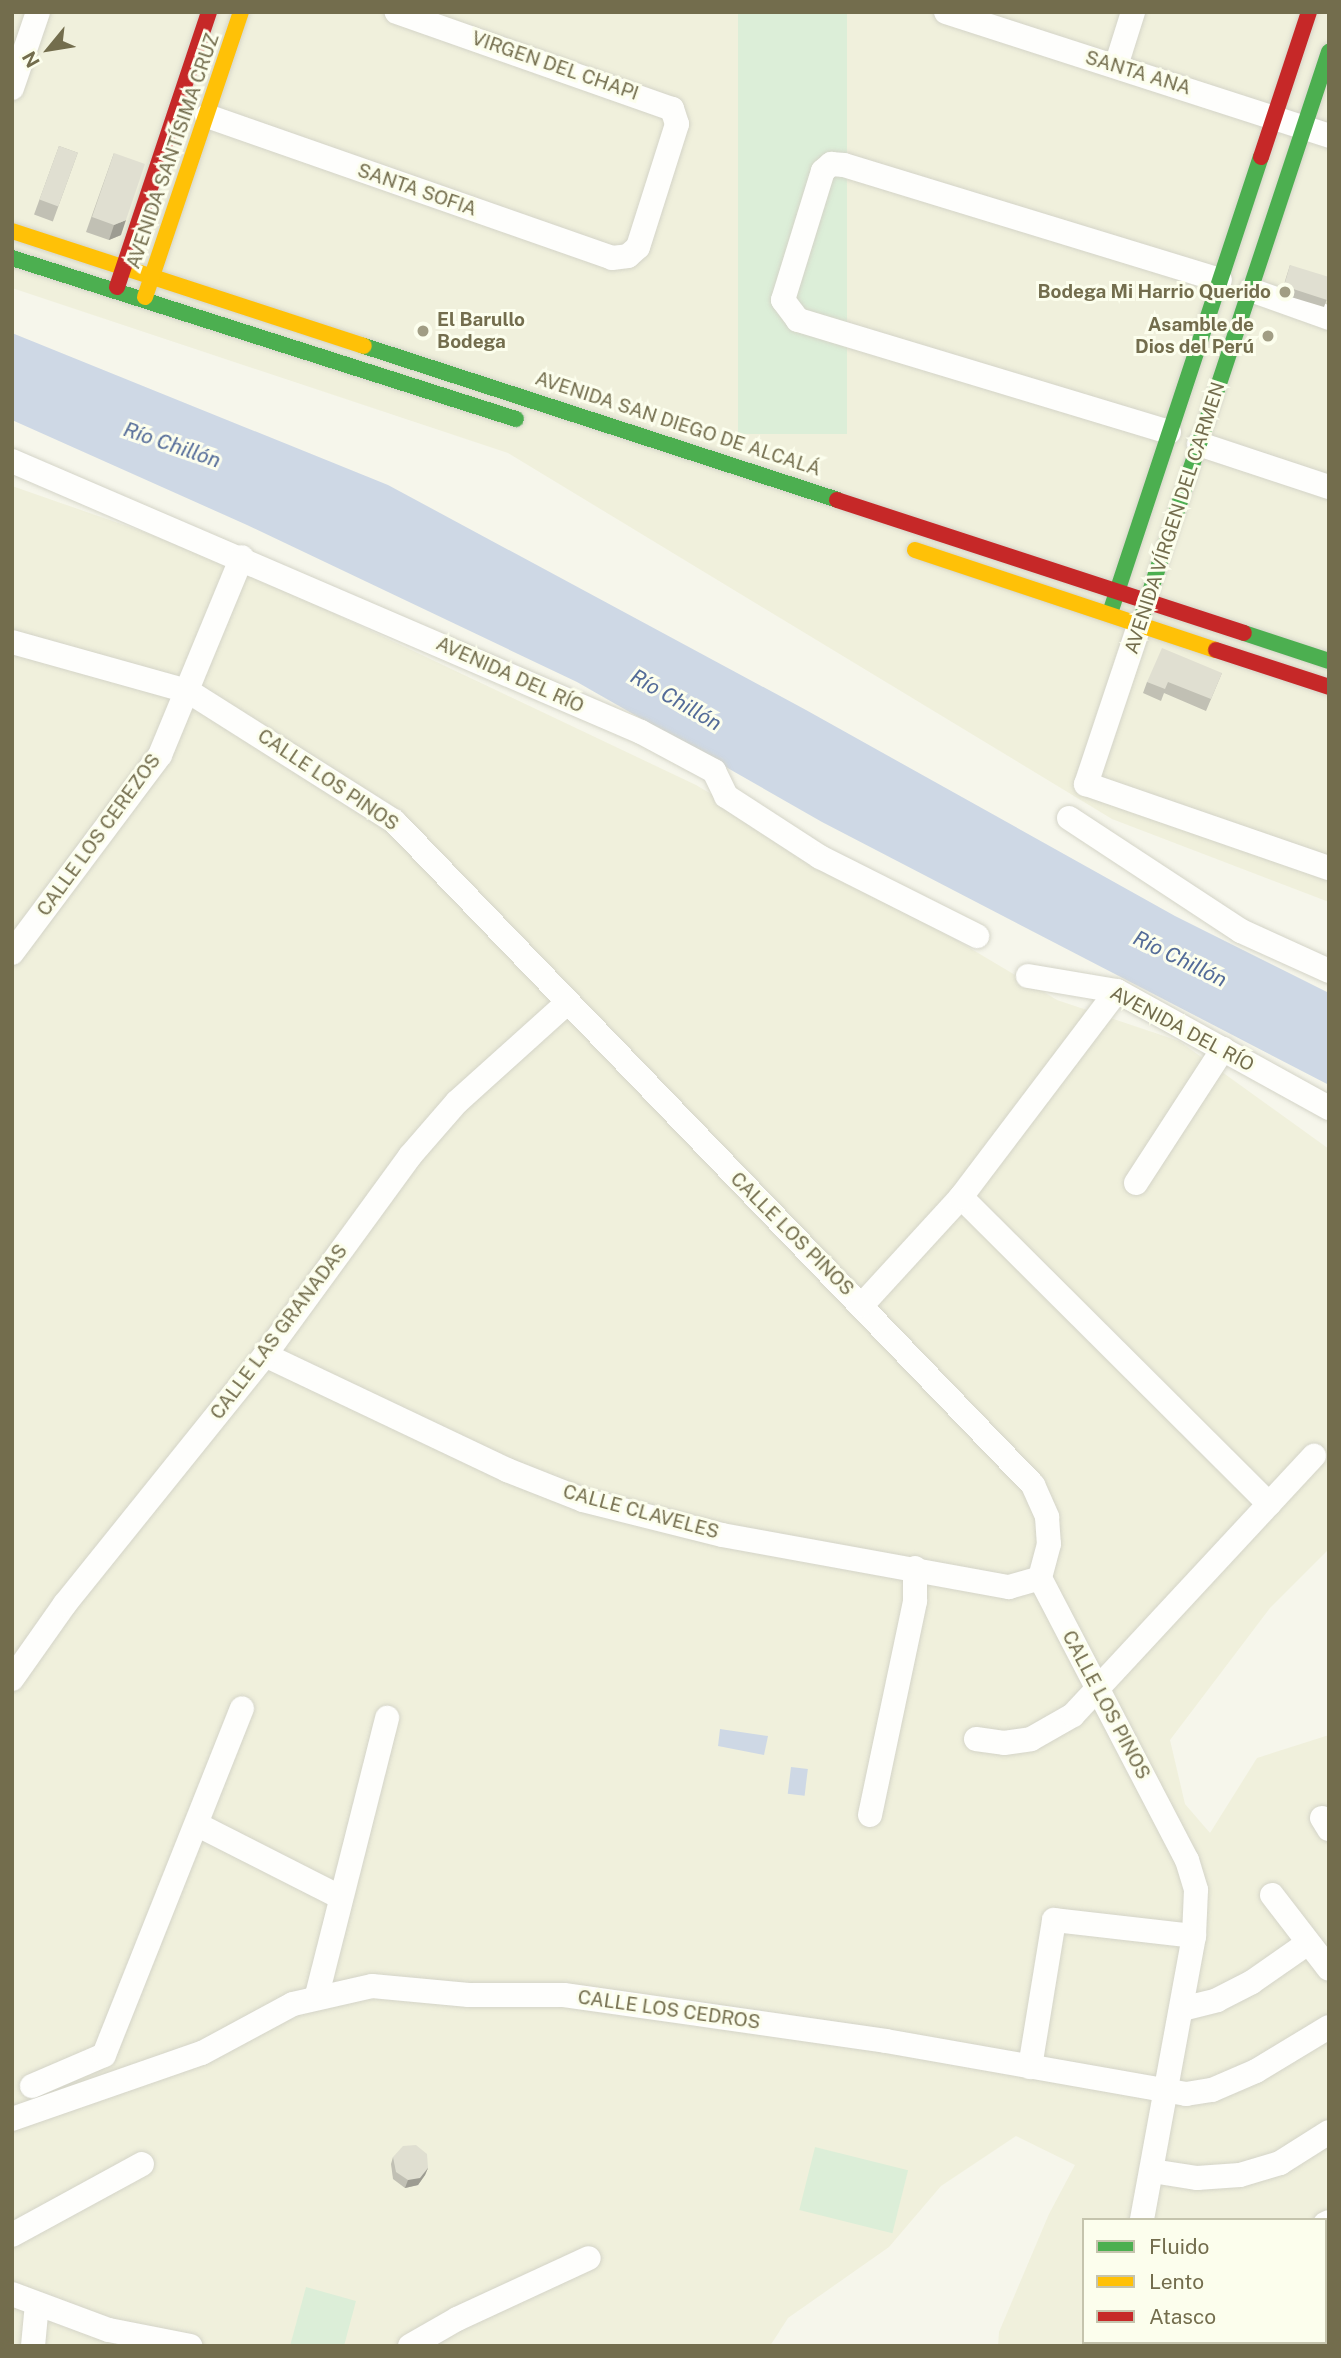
<!DOCTYPE html>
<html>
<head>
<meta charset="utf-8">
<style>
	body { margin:0 }
	#map { position:relative; width:1341px; height:2358px; overflow:hidden; background:#f6f6eb; font-family:"Public Sans",sans-serif }
	div>[style] { position:absolute }
	[style*='--x'] { left:calc(var(--x)*1px); top:calc(var(--y)*1px); width:calc(var(--w)*1px); rotate:calc(var(--a)*1deg) }
	.residential>* { inset:0; background:#f0f0dc }
	.green>* { inset:0; background:#dceed8; transform-origin:0 0 }
	.water>* { inset:0; background:#ced8e5; transform-origin:0 0 }
	.roads { filter:drop-shadow(0 0 2px #d4d4c8) drop-shadow(0 0 2px #d4d4c8) }
	.street>* { height:24px; margin:-12px; padding:0 12px; transform-origin:12px; border-radius:12px; background:#fefefc }
	.fast>* { height:16px; margin:-8px; padding:0 8px; transform-origin:8px; border-radius:8px; background:#4caf50 }
	.slow>* { height:16px; margin:-8px; padding:0 8px; transform-origin:8px; border-radius:8px; background:#ffc107 }
	.jam>* { height:16px; margin:-8px; padding:0 8px; transform-origin:8px; border-radius:8px; background:#c62828 }
	.wall>* { inset:0; background:#c1c0b4; transform-origin:0 0 }
	.shaded-wall>* { inset:0; background:#9d9c92 }
	.building>* { inset:0; background:#e0dfd1; transform-origin:0 0 }
	.dots>* { width:19px; height:19px; translate:-50% -50%; box-sizing:border-box; border:4px solid #fcfeed; border-radius:50% }
	span { translate:-50% -50%; white-space:nowrap; text-align:center; line-height:1.15; -webkit-text-stroke:6px #fcfeed; paint-order:stroke }
	.street-label { font-size:19px; color:#736d4d }
	.poi-label { font-size:19px; color:#736d4d; font-weight:700 }
	.right { translate:-100% -50%; text-align:right }
	.left { translate:0 -50%; text-align:left }
	.water-label { font-size:21px; color:#536b98; font-style:italic }
	.frame { position:absolute; inset:0; border:14px solid #736d4d; pointer-events:none }
	.legend { position:absolute; left:1082px; top:2218px; width:245px; height:126px; box-sizing:border-box; background:#fcfeed; border:2px solid #c5c4ad; margin:0; padding:9px 12px; list-style:none; font-size:21px; color:#736d4d }
	.legend li { display:flex; align-items:center; gap:14px; height:35px }
	.legend b { width:35px; border:2px solid #c5c4ad }
	.north { position:absolute; left:14px; top:14px; width:70px; height:70px; -webkit-text-stroke:5px #fcfeed; paint-order:stroke; rotate:240deg; font-size:19px; font-weight:700; line-height:28px; text-align:center; color:#736d4d }
	.north::after { content:''; display:block; margin:auto; width:24px; height:32px; background:#736d4d; clip-path:polygon(50% 0,100% 100%,50% 72%,0 100%) }
</style>
</head>
<body>
<div id="map">
	<div class="residential">
		<i style="clip-path:polygon(12px 12px,1329px 12px,1329px 902px,1112px 819px,508px 453px,12px 288px)"></i>
		<i style="clip-path:polygon(evenodd,12px 486px,213px 556px,696px 785px,1057px 1000px,1179px 1041px,1329px 1149px,1329px 1549px,1270px 1608px,1170px 1740px,1185px 1804px,1210px 1833px,1257px 1758px,1329px 1735px,1329px 2346px,998px 2346px,999px 2332px,1049px 2214px,1075px 2165px,1016px 2136px,941px 2186px,889px 2247px,788px 2318px,770px 2346px,12px 2346px,12px 486px,1084px 2220px,1325px 2220px,1325px 2342px,1084px 2342px,1084px 2220px)"></i>
	</div>
	<div class="green">
		<i style="left:738px;top:12px;width:109px;height:422px"></i>
		<i style="left:815px;top:2147px;width:96px;height:65px;rotate:14deg"></i>
		<i style="clip-path:polygon(306px 2287px,356px 2301px,344px 2346px,290px 2346px)"></i>
	</div>
	<div class="water">
		<i style="clip-path:polygon(12px 333px,388px 485px,806px 710px,1175px 916px,1329px 993px,1329px 1085px,822px 822px,577px 682px,247px 525px,12px 420px)"></i>
		<i style="clip-path:polygon(720px 1729px,768px 1736px,764px 1755px,718px 1746px)"></i>
		<i style="left:791px;top:1767px;width:17px;height:27px;rotate:7deg"></i>
	</div>
	<div class="roads">
		<div class="street">
			<i style="--x:946;--y:12;--w:403;--a:17.9"></i>
			<i style="--x:1116;--y:66;--w:57;--a:-72.5"></i>
			<i style="--x:12;--y:88;--w:80;--a:-71.1"></i>
			<i style="--x:207;--y:116;--w:429;--a:19.3"></i>
			<i style="--x:612;--y:258;--w:16;--a:-7"></i>
			<i style="--x:628;--y:256;--w:13;--a:-42"></i>
			<i style="--x:638;--y:247;--w:129;--a:-72.4"></i>
			<i style="--x:677;--y:124;--w:16;--a:-108"></i>
			<i style="--x:672;--y:109;--w:292;--a:-160.6"></i>
			<i style="--x:1251;--y:290;--w:83;--a:19.7"></i>
			<i style="--x:1169;--y:432;--w:388;--a:-163.2"></i>
			<i style="--x:798;--y:320;--w:25;--a:-127"></i>
			<i style="--x:783;--y:300;--w:135;--a:-72.8"></i>
			<i style="--x:823;--y:171;--w:11;--a:-41"></i>
			<i style="--x:831;--y:164;--w:13;--a:4"></i>
			<i style="--x:844;--y:165;--w:393;--a:17"></i>
			<i style="--x:1199;--y:444;--w:137;--a:18.3"></i>
			<i style="--x:12;--y:461;--w:685;--a:23.31"></i>
			<i style="--x:641;--y:732;--w:83;--a:28.1"></i>
			<i style="--x:714;--y:771;--w:28;--a:64"></i>
			<i style="--x:726;--y:796;--w:112;--a:33"></i>
			<i style="--x:820;--y:857;--w:176;--a:26.7"></i>
			<i style="--x:1139;--y:626;--w:167;--a:108.5"></i>
			<i style="--x:1086;--y:784;--w:257;--a:19.1"></i>
			<i style="--x:12;--y:642;--w:183;--a:15.6"></i>
			<i style="--x:188;--y:691;--w:244;--a:32.3"></i>
			<i style="--x:394;--y:821;--w:922;--a:46.1"></i>
			<i style="--x:1033;--y:1485;--w:35;--a:66"></i>
			<i style="--x:1047;--y:1517;--w:27;--a:86"></i>
			<i style="--x:1049;--y:1544;--w:35;--a:105"></i>
			<i style="--x:1040;--y:1578;--w:318;--a:62.5"></i>
			<i style="--x:1187;--y:1860;--w:31;--a:73"></i>
			<i style="--x:1196;--y:1890;--w:46;--a:92.5"></i>
			<i style="--x:1194;--y:1936;--w:289;--a:100.4"></i>
			<i style="--x:1069;--y:818;--w:206;--a:33.3"></i>
			<i style="--x:1241;--y:931;--w:97;--a:24.4"></i>
			<i style="--x:12;--y:953;--w:247;--a:-53.2"></i>
			<i style="--x:160;--y:755;--w:214;--a:-67.5"></i>
			<i style="--x:1028;--y:976;--w:90;--a:9.6"></i>
			<i style="--x:1117;--y:991;--w:242;--a:28.9"></i>
			<i style="--x:1136;--y:1183;--w:160;--a:-57"></i>
			<i style="--x:961;--y:1197;--w:435;--a:44.9"></i>
			<i style="--x:862;--y:1305;--w:147;--a:-47.5"></i>
			<i style="--x:961;--y:1197;--w:258;--a:-52.9"></i>
			<i style="--x:265;--y:1355;--w:268;--a:25.4"></i>
			<i style="--x:507;--y:1470;--w:82;--a:21.5"></i>
			<i style="--x:583;--y:1500;--w:143;--a:14.1"></i>
			<i style="--x:722;--y:1535;--w:292;--a:10.3"></i>
			<i style="--x:1009;--y:1587;--w:32;--a:-16"></i>
			<i style="--x:12;--y:1679;--w:92;--a:-54.8"></i>
			<i style="--x:65;--y:1604;--w:319;--a:-51.2"></i>
			<i style="--x:265;--y:1355;--w:246;--a:-53.9"></i>
			<i style="--x:410;--y:1156;--w:72;--a:-49"></i>
			<i style="--x:457;--y:1102;--w:147;--a:-42"></i>
			<i style="--x:976;--y:1739;--w:28;--a:8"></i>
			<i style="--x:1004;--y:1743;--w:27;--a:-8"></i>
			<i style="--x:1031;--y:1739;--w:48;--a:-29.7"></i>
			<i style="--x:1073;--y:1715;--w:354;--a:-47.1"></i>
			<i style="--x:870;--y:1815;--w:219;--a:-78.1"></i>
			<i style="--x:915;--y:1601;--w:33;--a:-90"></i>
			<i style="--x:1322;--y:1818;--w:13;--a:58"></i>
			<i style="--x:198;--y:1825;--w:159;--a:26.9"></i>
			<i style="--x:1272;--y:1895;--w:93;--a:52.4"></i>
			<i style="--x:317;--y:1995;--w:286;--a:-75.8"></i>
			<i style="--x:1182;--y:2009;--w:36;--a:-14"></i>
			<i style="--x:1217;--y:2000;--w:39;--a:-27"></i>
			<i style="--x:1252;--y:1982;--w:68;--a:-34.9"></i>
			<i style="--x:1030;--y:2067;--w:149;--a:-80.7"></i>
			<i style="--x:1054;--y:1920;--w:141;--a:6.5"></i>
			<i style="--x:32;--y:2086;--w:78;--a:-23.3"></i>
			<i style="--x:104;--y:2055;--w:373;--a:-68.3"></i>
			<i style="--x:12;--y:2119;--w:201;--a:-19.2"></i>
			<i style="--x:202;--y:2053;--w:103;--a:-28.3"></i>
			<i style="--x:293;--y:2004;--w:81;--a:-12.8"></i>
			<i style="--x:372;--y:1986;--w:97;--a:5.3"></i>
			<i style="--x:469;--y:1995;--w:95;--a:0"></i>
			<i style="--x:564;--y:1995;--w:325;--a:8.1"></i>
			<i style="--x:886;--y:2041;--w:305;--a:10"></i>
			<i style="--x:1186;--y:2094;--w:26;--a:-9"></i>
			<i style="--x:1212;--y:2090;--w:48;--a:-23.4"></i>
			<i style="--x:1256;--y:2071;--w:85;--a:-31.1"></i>
			<i style="--x:1152;--y:2171;--w:46;--a:8.8"></i>
			<i style="--x:1197;--y:2178;--w:43;--a:-4"></i>
			<i style="--x:1240;--y:2175;--w:42;--a:-16.7"></i>
			<i style="--x:1280;--y:2163;--w:58;--a:-32.3"></i>
			<i style="--x:1325;--y:2224;--w:4;--a:-27"></i>
			<i style="--x:12;--y:2235;--w:148;--a:-28.6"></i>
			<i style="--x:1325;--y:2280;--w:4;--a:-27"></i>
			<i style="--x:12;--y:2294;--w:103;--a:20.4"></i>
			<i style="--x:109;--y:2330;--w:83;--a:11.2"></i>
			<i style="--x:33;--y:2346;--w:42;--a:-84.6"></i>
			<i style="--x:410;--y:2346;--w:54;--a:-29.9"></i>
			<i style="--x:457;--y:2319;--w:145;--a:-24.8"></i>
			<i style="--x:1123;--y:2346;--w:4;--a:-90"></i>
		</div>
		<div class="fast">
			<i style="--x:12;--y:258;--w:529;--a:17.72"></i>
			<i style="--x:364;--y:346;--w:497;--a:18"></i>
			<i style="--x:1110;--y:613;--w:480;--a:-71.7"></i>
			<i style="--x:1140;--y:622;--w:601;--a:-71.66"></i>
			<i style="--x:1244;--y:633;--w:89;--a:18.2"></i>
		</div>
		<div class="slow">
			<i style="--x:12;--y:231;--w:370;--a:18.1"></i>
			<i style="--x:145;--y:297;--w:301;--a:-71.4"></i>
			<i style="--x:915;--y:550;--w:317;--a:18.4"></i>
		</div>
		<div class="jam">
			<i style="--x:1261;--y:157;--w:153;--a:-71.7"></i>
			<i style="--x:117;--y:287;--w:290;--a:-71.5"></i>
			<i style="--x:837;--y:500;--w:428;--a:18.1"></i>
			<i style="--x:1216;--y:650;--w:119;--a:18.1"></i>
		</div>
	</div>
	<div class="wall">
		<i style="left:59px;top:146px;width:20px;height:73px;rotate:20deg"></i>
		<i style="clip-path:polygon(114px 153px,121px 235px,109px 240px,86px 232px)"></i>
		<i style="clip-path:polygon(1290px 265px,1329px 294px,1324px 307px,1281px 294px)"></i>
		<i style="clip-path:polygon(1222px 673px,1206px 711px,1164px 693px,1161px 701px,1143px 693px,1147px 682px)"></i>
		<i style="clip-path:polygon(393px 2157px,428px 2168px,425px 2175px,418px 2185px,405px 2188px,393px 2179px,391px 2164px)"></i>
	</div>
	<div class="shaded-wall">
		<i style="clip-path:polygon(126px 220px,121px 235px,109px 240px,114px 225px)"></i>
		<i style="clip-path:polygon(428px 2168px,425px 2175px,418px 2185px,405px 2188px,408px 2180px)"></i>
	</div>
	<div class="building">
		<i style="left:59px;top:146px;width:20px;height:57px;rotate:20deg"></i>
		<i style="clip-path:polygon(114px 153px,145px 164px,126px 220px,114px 225px,92px 217px)"></i>
		<i style="clip-path:polygon(1290px 265px,1329px 277px,1329px 294px,1327px 300px,1284px 286px)"></i>
		<i style="clip-path:polygon(1162px 648px,1222px 673px,1211px 699px,1168px 682px,1165px 689px,1147px 682px)"></i>
		<i style="clip-path:polygon(416px 2145px,427px 2154px,428px 2168px,420px 2178px,408px 2180px,396px 2172px,393px 2157px,403px 2146px)"></i>
	</div>
	<div class="dots">
		<i style="left:1285px;top:292px;background:#a19d84"></i>
		<i style="left:423px;top:331px;background:#a19d84"></i>
		<i style="left:1268px;top:336px;background:#a19d84"></i>
	</div>
	<div class="street-label">
		<span style="left:555px;top:66px;rotate:19deg">VIRGEN DEL CHAPI</span>
		<span style="left:1138px;top:73px;rotate:17deg">SANTA ANA</span>
		<span style="left:173px;top:151px;rotate:-71deg">AVENIDA SANTÍSIMA CRUZ</span>
		<span style="left:417px;top:190px;rotate:19deg">SANTA SOFIA</span>
		<span style="left:678px;top:424px;rotate:18deg">AVENIDA SAN DIEGO DE ALCALÁ</span>
		<span style="left:1175px;top:518px;rotate:-72deg">AVENIDA VÍRGEN DEL CARMEN</span>
		<span style="left:510px;top:675px;rotate:24deg">AVENIDA DEL RÍO</span>
		<span style="left:328px;top:780px;rotate:34deg">CALLE LOS PINOS</span>
		<span style="left:99px;top:835px;rotate:-54deg">CALLE LOS CEREZOS</span>
		<span style="left:1182px;top:1029px;rotate:28deg">AVENIDA DEL RÍO</span>
		<span style="left:792px;top:1234px;rotate:45deg">CALLE LOS PINOS</span>
		<span style="left:279px;top:1332px;rotate:-53deg">CALLE LAS GRANADAS</span>
		<span style="left:641px;top:1512px;rotate:15deg">CALLE CLAVELES</span>
		<span style="left:1106px;top:1705px;rotate:62deg">CALLE LOS PINOS</span>
		<span style="left:669px;top:2010px;rotate:8deg">CALLE LOS CEDROS</span>
	</div>
	<div class="poi-label">
		<span class="right" style="left:1271px;top:292px">Bodega Mi Harrio Querido</span>
		<span class="left" style="left:437px;top:331px">El Barullo<br>Bodega</span>
		<span class="right" style="left:1254px;top:336px">Asamble de<br>Dios del Perú</span>
	</div>
	<div class="water-label">
		<span style="left:172px;top:445px;rotate:19deg">Río Chillón</span>
		<span style="left:676px;top:700px;rotate:30deg">Río Chillón</span>
		<span style="left:1180px;top:959px;rotate:26deg">Río Chillón</span>
	</div>
	<div class="frame"></div>
	<ul class="legend">
	<li><b style="height:9px;background:#4caf50"></b>Fluido</li>
	<li><b style="height:9px;background:#ffc107"></b>Lento</li>
	<li><b style="height:9px;background:#c62828"></b>Atasco</li>
	</ul>
	<div class="north">N</div>
</div>
</body>
</html>
